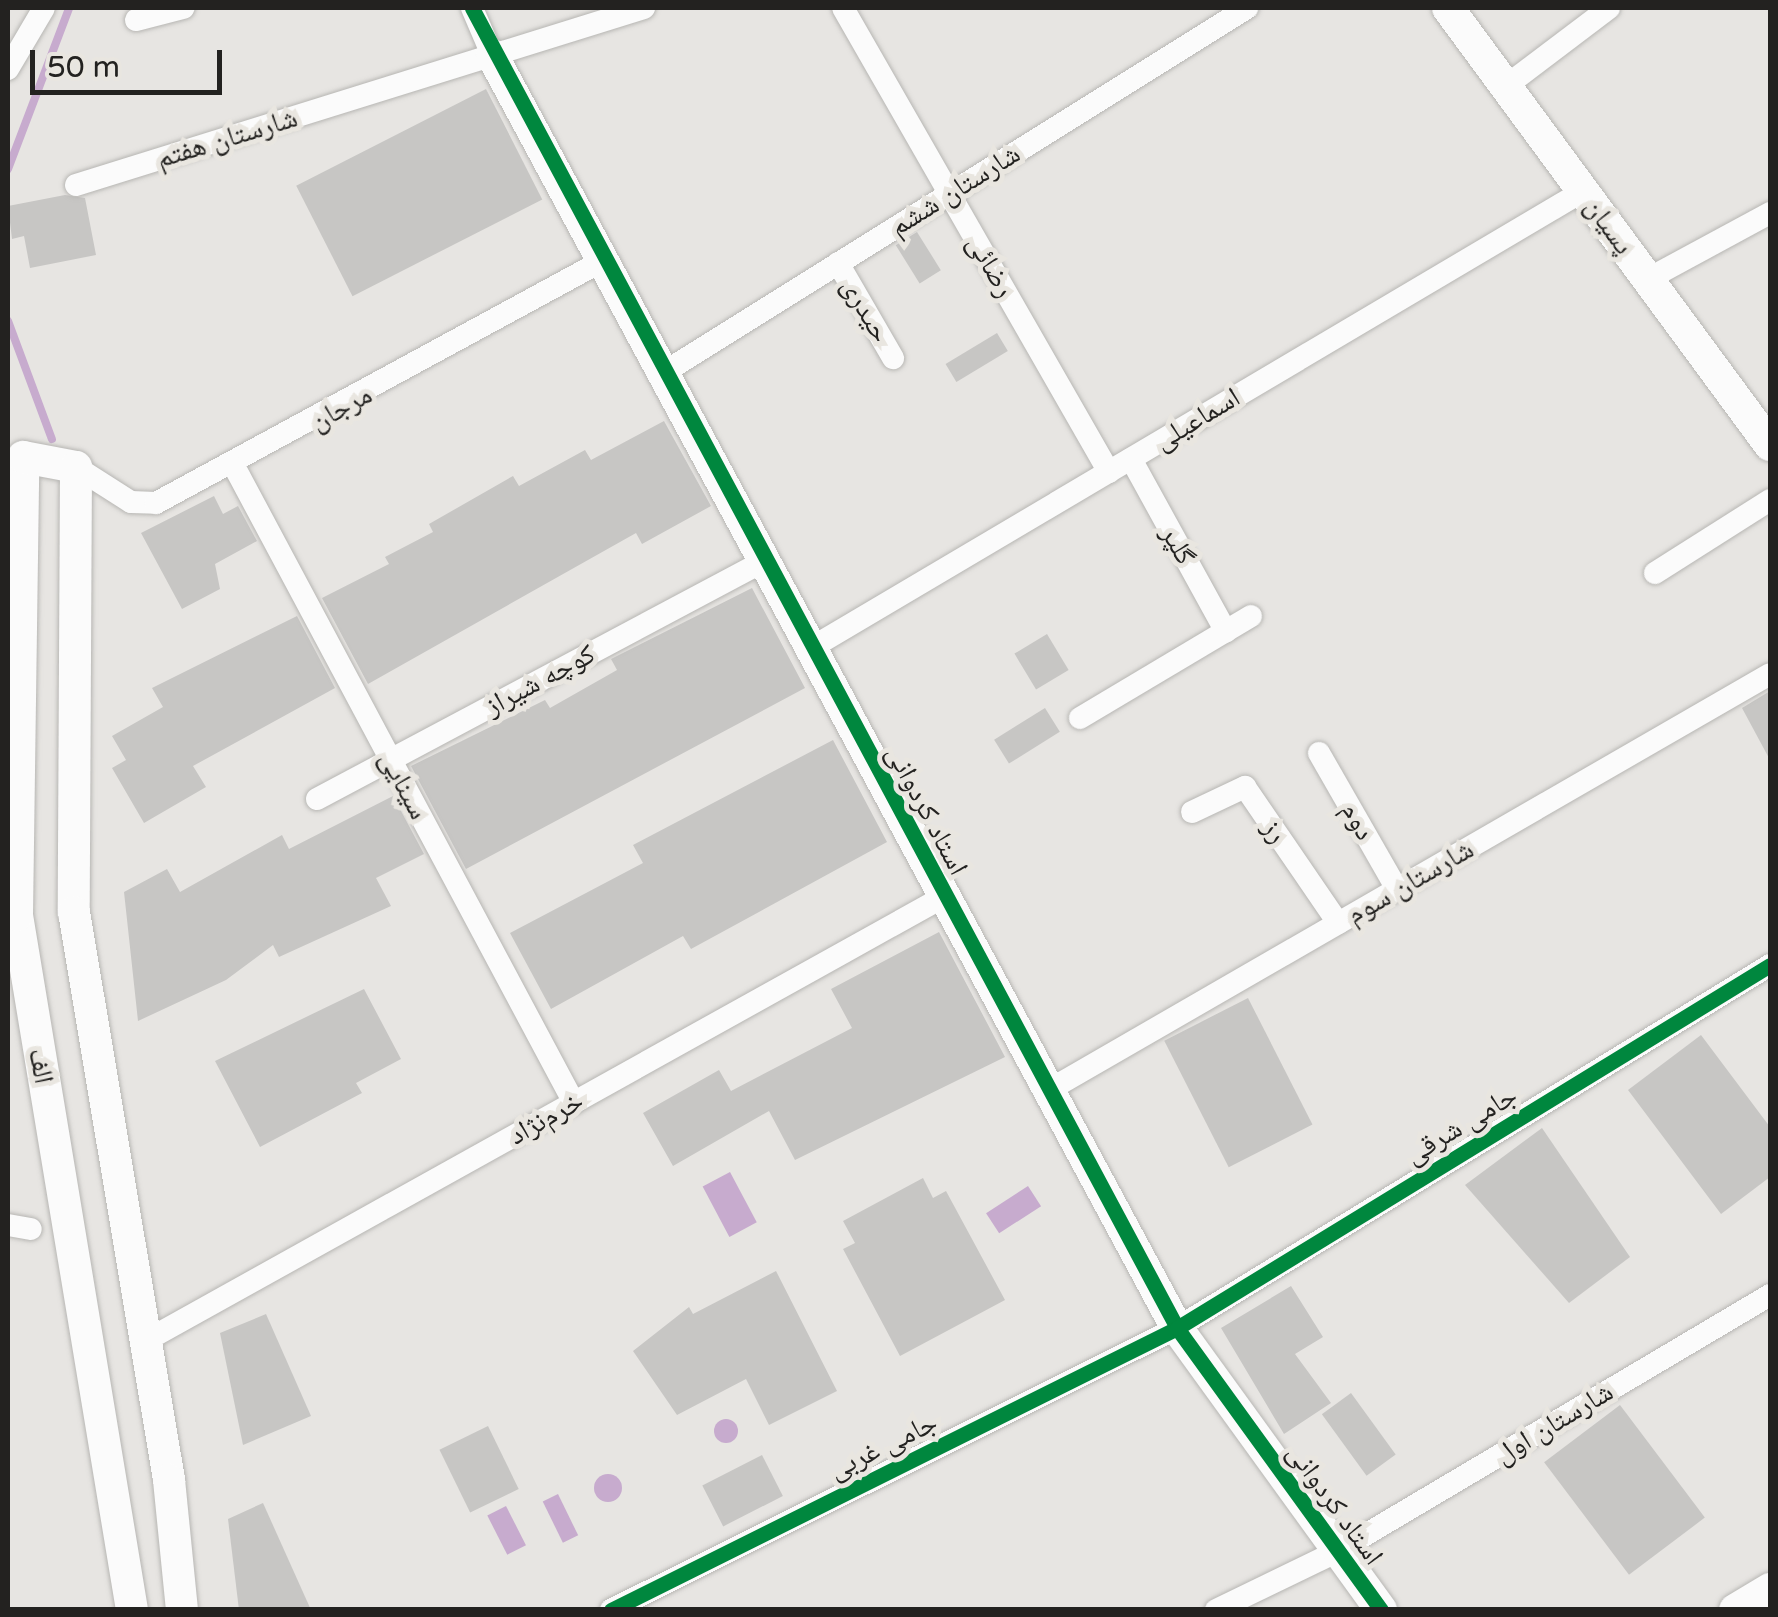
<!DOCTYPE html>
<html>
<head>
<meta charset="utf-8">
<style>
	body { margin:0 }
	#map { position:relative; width:1778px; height:1617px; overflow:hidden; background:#e7e5e2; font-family:"Varela Round","Noto Naskh Arabic",sans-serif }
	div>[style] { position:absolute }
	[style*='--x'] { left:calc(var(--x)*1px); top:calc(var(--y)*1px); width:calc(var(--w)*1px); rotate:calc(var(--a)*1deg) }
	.water>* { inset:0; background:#c7abce; transform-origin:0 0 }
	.round { border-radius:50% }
	.stream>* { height:8px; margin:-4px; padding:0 4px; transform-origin:4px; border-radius:4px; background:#c7abce }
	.building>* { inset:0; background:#c7c6c4; transform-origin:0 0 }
	.roads { filter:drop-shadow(0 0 2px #b7b6b3) drop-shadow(0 0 2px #b7b6b3) }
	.street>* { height:22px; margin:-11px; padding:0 11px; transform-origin:11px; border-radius:11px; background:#fbfbfb }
	.secondary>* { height:32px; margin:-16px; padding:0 16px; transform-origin:16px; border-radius:16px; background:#fbfbfb }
	.cycleway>* { height:15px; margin:-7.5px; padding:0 7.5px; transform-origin:7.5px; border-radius:7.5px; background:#00873e }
	span { translate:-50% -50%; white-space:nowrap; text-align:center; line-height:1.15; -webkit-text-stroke:10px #e9e6e0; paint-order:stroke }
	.street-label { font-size:28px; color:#232220 }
	.frame { position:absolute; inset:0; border:10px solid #232220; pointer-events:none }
	.scale { position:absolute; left:30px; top:50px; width:192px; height:45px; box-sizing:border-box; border:5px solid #232220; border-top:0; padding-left:12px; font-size:30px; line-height:35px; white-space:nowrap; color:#232220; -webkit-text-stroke:8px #e9e6e0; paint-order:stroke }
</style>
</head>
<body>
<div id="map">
	<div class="water">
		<i style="left:730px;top:1172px;width:57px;height:31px;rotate:62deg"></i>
		<i style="left:1028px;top:1186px;width:24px;height:50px;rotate:57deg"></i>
		<i class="round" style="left:714px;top:1419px;width:24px;height:24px"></i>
		<i class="round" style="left:594px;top:1474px;width:28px;height:28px"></i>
		<i style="left:558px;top:1494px;width:46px;height:17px;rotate:64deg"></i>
		<i style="left:506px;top:1506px;width:44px;height:21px;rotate:63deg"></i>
	</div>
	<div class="stream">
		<i style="--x:8;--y:169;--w:172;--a:-69.2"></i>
		<i style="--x:8;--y:321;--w:126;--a:69.6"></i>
	</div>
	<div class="building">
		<i style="left:486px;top:89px;width:124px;height:213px;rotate:63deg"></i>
		<i style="clip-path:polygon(65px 195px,85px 198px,96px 255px,30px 268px,24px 236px,12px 239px,8px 206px)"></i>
		<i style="left:917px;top:232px;width:45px;height:25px;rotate:58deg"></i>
		<i style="left:997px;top:333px;width:21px;height:60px;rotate:59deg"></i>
		<i style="clip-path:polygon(664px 421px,711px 506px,642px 544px,636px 533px,368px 684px,322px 598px,389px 564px,385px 557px,433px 532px,429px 524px,513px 476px,519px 486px,585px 450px,591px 460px)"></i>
		<i style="clip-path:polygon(214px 496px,223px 514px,238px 506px,257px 541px,215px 564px,220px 589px,182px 609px,141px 533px)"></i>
		<i style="clip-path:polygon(752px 588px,805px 688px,466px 869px,411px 766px,545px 700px,550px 708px,617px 670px,611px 659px)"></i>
		<i style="clip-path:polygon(297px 616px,335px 688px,193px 766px,206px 787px,144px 823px,112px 768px,126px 760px,112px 736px,163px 707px,152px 688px)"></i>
		<i style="left:1047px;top:634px;width:42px;height:38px;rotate:59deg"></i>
		<i style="clip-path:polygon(1770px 691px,1770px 760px,1742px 708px)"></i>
		<i style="left:1045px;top:708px;width:28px;height:60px;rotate:58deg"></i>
		<i style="clip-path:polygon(833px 740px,887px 842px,691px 949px,683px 936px,551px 1009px,510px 933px,643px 863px,633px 845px)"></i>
		<i style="clip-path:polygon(393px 796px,424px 854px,376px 878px,391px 906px,279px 957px,273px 945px,226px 980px,138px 1021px,124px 892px,167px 869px,180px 892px,282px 835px,289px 849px)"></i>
		<i style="clip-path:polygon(939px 932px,1005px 1057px,795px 1160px,769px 1111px,673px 1166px,643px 1113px,719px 1070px,731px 1091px,852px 1028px,831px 989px)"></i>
		<i style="clip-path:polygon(364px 989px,401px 1059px,356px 1083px,362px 1093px,260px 1147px,215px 1061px)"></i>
		<i style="left:1248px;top:998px;width:142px;height:94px;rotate:63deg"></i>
		<i style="clip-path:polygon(1701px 1035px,1770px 1127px,1770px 1177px,1721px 1214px,1628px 1090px)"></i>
		<i style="clip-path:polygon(1542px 1128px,1630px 1257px,1569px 1303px,1465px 1185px)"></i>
		<i style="clip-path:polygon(923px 1178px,933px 1198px,946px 1191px,1005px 1300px,900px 1356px,843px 1249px,855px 1243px,843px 1221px)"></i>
		<i style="clip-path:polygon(776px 1271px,837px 1391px,769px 1425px,746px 1379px,677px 1415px,633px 1351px,689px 1307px,693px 1314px)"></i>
		<i style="clip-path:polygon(1291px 1286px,1323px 1337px,1295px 1354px,1331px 1403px,1284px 1434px,1221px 1328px)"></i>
		<i style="clip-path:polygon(266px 1314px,311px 1416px,243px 1445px,220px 1333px)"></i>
		<i style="left:1351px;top:1393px;width:76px;height:36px;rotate:54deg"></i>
		<i style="left:1620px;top:1405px;width:141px;height:95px;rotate:53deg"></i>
		<i style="left:488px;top:1426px;width:70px;height:54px;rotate:64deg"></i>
		<i style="left:762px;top:1455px;width:46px;height:67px;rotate:63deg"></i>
		<i style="clip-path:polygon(263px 1503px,311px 1610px,239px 1610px,228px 1519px)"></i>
	</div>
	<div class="roads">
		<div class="street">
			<i style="--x:472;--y:8;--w:51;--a:66.9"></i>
			<i style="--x:843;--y:8;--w:535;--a:60.18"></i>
			<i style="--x:136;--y:20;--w:49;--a:-14.3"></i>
			<i style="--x:8;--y:69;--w:71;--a:-59.5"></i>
			<i style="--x:1506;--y:86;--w:129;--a:-37.1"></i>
			<i style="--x:76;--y:185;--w:595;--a:-17.31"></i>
			<i style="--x:838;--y:263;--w:110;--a:59.9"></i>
			<i style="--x:1648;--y:279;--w:139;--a:-28.4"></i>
			<i style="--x:663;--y:373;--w:689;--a:-32.01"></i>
			<i style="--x:1131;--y:459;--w:197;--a:61.2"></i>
			<i style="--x:76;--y:467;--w:65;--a:32.5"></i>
			<i style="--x:131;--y:502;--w:25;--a:2"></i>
			<i style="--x:156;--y:503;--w:507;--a:-28.48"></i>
			<i style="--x:235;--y:468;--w:720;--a:61.9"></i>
			<i style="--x:1655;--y:573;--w:136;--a:-32.4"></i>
			<i style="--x:811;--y:648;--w:897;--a:-30.62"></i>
			<i style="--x:1080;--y:718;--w:199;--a:-30.8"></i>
			<i style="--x:1319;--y:753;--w:157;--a:60.2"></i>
			<i style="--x:317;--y:799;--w:506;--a:-28.03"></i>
			<i style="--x:1192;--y:812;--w:59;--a:-25.3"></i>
			<i style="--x:1245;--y:787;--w:165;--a:55.6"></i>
			<i style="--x:1049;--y:1090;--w:832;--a:-29.98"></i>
			<i style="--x:8;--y:1225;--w:23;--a:10"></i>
			<i style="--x:147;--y:1340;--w:913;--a:-29.09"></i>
			<i style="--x:611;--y:1610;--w:632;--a:-26.48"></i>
			<i style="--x:1177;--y:1328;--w:695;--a:-31.47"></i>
			<i style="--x:1216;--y:1610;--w:136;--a:-25.8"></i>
			<i style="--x:1338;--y:1551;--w:502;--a:-30.65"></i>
		</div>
		<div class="secondary">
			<i style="--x:1448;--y:8;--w:543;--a:53.62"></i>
			<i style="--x:492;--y:55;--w:1446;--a:61.72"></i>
			<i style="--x:1177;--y:1328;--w:348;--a:54.1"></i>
			<i style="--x:132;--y:1610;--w:704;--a:-99.4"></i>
			<i style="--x:17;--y:915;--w:458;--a:-89.2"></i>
			<i style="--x:23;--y:457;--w:54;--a:10.7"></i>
			<i style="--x:76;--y:467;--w:445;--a:90.3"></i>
			<i style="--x:74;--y:912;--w:576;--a:80.5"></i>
			<i style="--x:169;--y:1480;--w:131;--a:84.3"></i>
			<i style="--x:1735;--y:1610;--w:41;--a:-31"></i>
		</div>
	</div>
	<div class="cycleway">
		<i style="--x:472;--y:8;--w:1496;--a:61.89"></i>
		<i style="--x:1177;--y:1328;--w:348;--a:54.1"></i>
		<i style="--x:611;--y:1610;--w:632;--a:-26.48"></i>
		<i style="--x:1177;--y:1328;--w:695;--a:-31.47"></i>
	</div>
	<div class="street-label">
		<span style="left:227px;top:138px;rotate:-17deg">شارستان هفتم</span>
		<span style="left:955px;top:190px;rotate:-32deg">شارستان ششم</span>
		<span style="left:1609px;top:226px;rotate:54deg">پسیان</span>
		<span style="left:991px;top:266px;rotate:60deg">رضائی</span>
		<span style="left:866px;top:310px;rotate:60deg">حیدری</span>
		<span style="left:341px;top:408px;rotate:-29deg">مرجان</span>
		<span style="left:1197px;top:419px;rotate:-31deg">اسماعیلی</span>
		<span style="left:1178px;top:545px;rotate:61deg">گلپر</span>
		<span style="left:540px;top:680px;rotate:-28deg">کوچه شیراز</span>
		<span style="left:404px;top:785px;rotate:62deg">سینایی</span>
		<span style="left:927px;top:810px;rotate:62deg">استاد کردوانی</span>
		<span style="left:1358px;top:821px;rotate:60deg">دوم</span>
		<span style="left:1275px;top:831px;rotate:56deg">رز</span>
		<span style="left:1410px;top:882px;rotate:-30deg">شارستان سوم</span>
		<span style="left:41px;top:1066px;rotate:79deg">الف</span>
		<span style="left:546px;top:1118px;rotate:-29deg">خرم‌نژاد</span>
		<span style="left:1461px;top:1125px;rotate:-31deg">جامی شرقی</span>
		<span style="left:1554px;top:1423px;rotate:-31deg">شارستان اول</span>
		<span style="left:883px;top:1446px;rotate:-26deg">جامی غربی</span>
		<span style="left:1335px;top:1504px;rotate:54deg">استاد کردوانی</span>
	</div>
	<div class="frame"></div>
	<div class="scale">50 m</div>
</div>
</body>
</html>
